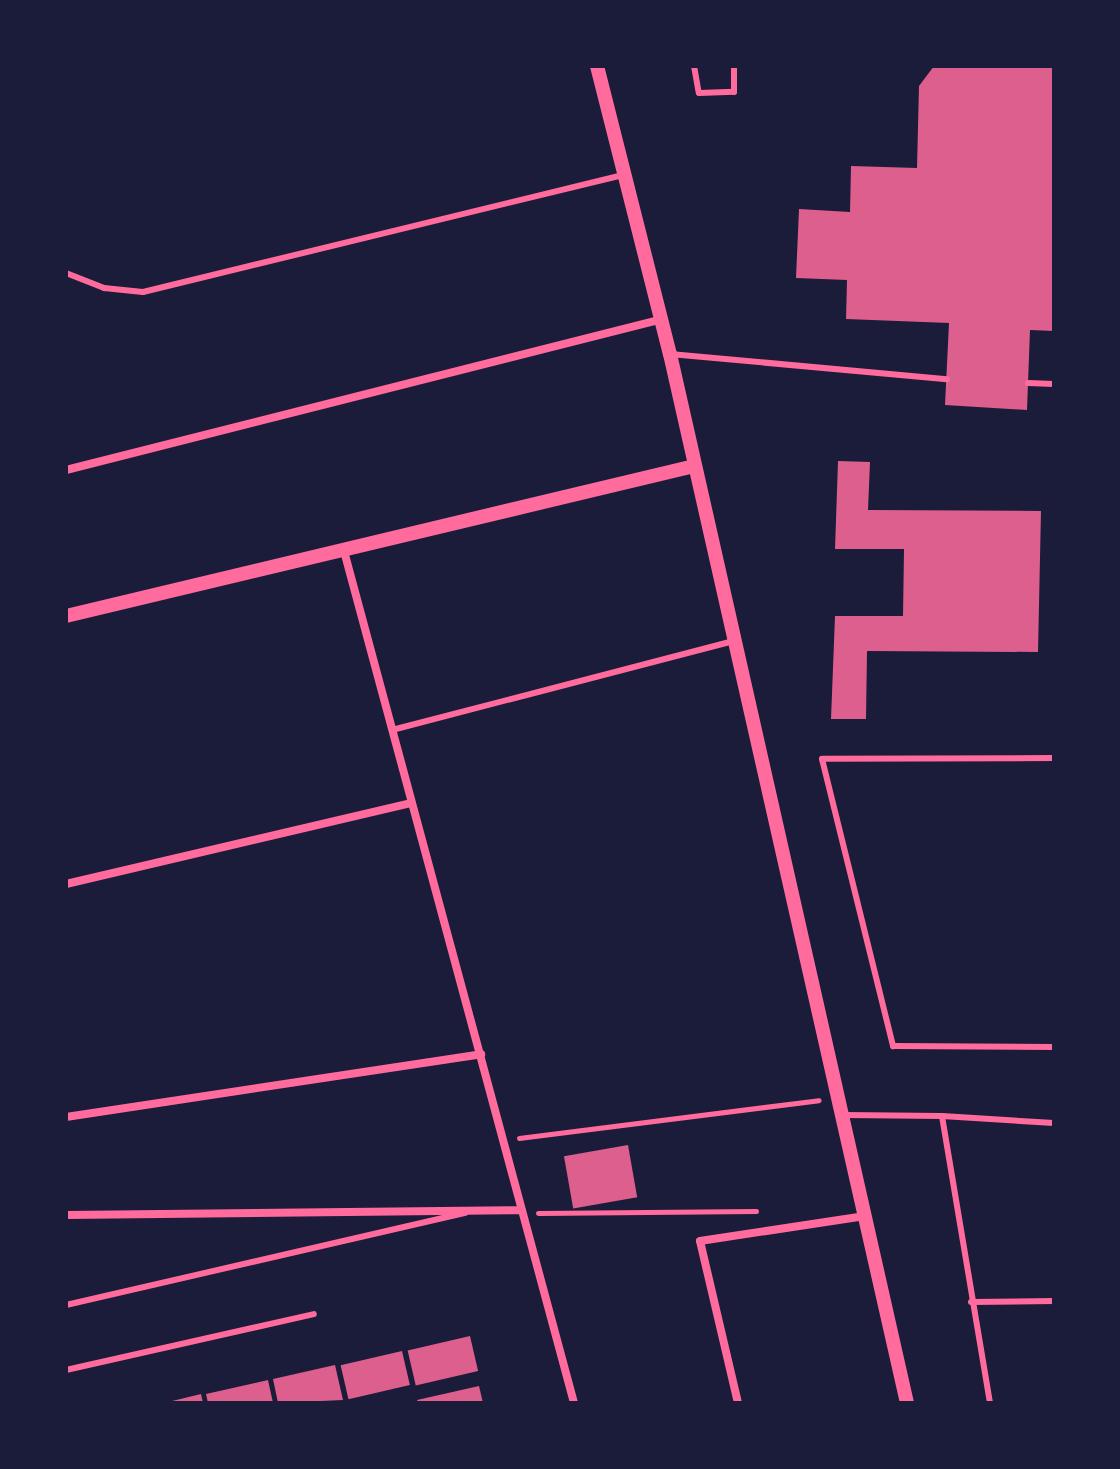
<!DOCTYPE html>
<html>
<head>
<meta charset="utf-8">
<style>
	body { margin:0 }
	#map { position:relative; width:1120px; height:1469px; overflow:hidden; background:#1b1b3a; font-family:Mulish,sans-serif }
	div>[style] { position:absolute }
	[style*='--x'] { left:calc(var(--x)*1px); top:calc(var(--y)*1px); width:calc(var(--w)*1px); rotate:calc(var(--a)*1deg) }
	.building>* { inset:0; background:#dd5f8e; transform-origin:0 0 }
	.path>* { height:5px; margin:-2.5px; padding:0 2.5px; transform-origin:2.5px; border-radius:2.5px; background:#ff6b9d }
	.service>* { height:6px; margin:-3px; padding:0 3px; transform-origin:3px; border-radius:3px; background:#ff6b9d }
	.minor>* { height:8px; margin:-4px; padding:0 4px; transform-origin:4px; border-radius:4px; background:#ff6b9d }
	.tertiary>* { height:14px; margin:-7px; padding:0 7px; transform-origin:7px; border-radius:7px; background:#ff6b9d }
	span { translate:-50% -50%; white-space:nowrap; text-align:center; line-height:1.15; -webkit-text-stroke:6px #1b1b3a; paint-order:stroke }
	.frame { position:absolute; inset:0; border:68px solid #1b1b3a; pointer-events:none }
</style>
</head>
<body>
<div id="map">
	<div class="building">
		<i style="clip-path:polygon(934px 66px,1054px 68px,1054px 331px,1030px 330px,1027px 410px,945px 405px,949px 323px,846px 319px,847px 280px,796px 278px,799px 209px,850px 212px,851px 166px,917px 168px,919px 86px)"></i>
		<i style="clip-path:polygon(838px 461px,870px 462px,868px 510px,1041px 511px,1038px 652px,867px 651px,866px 719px,831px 719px,835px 616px,903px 616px,904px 549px,835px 549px)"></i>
		<i style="left:628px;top:1145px;width:53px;height:65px;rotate:80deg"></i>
		<i style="left:470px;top:1336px;width:36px;height:64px;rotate:77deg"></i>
		<i style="left:402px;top:1351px;width:35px;height:63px;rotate:77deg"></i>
		<i style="clip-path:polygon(335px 1365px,343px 1400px,278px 1403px,273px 1379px)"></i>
		<i style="clip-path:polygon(268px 1380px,273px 1403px,208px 1403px,206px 1394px)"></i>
		<i style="clip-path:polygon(479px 1386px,483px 1403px,418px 1403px,417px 1400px)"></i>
		<i style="clip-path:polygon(201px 1394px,203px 1403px,168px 1403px,168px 1402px)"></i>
	</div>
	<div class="path">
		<i style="--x:519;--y:1138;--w:302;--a:-7.2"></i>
		<i style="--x:538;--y:1213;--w:218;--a:-0.5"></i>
	</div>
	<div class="service">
		<i style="--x:694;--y:66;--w:27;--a:80"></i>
		<i style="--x:699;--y:93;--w:35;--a:-2"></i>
		<i style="--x:734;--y:92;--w:26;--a:-90"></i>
		<i style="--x:66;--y:273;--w:41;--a:21.5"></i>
		<i style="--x:104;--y:288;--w:39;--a:6"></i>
		<i style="--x:143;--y:292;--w:493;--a:-13.7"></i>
		<i style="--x:670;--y:354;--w:278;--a:5.2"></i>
		<i style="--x:1028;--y:383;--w:26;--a:2"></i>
		<i style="--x:392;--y:730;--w:352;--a:-14.6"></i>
		<i style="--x:1054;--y:758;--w:232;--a:179.8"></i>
		<i style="--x:822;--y:759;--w:296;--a:76.1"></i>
		<i style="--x:893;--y:1046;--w:161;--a:0.4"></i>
		<i style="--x:844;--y:1115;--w:98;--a:0.6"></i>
		<i style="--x:971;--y:1302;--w:83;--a:-0.7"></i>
		<i style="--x:66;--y:1305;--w:410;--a:-13"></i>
		<i style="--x:66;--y:1370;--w:254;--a:-12.7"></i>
		<i style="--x:990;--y:1403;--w:291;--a:-99.5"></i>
		<i style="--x:942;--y:1116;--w:112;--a:3.6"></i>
	</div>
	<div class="minor">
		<i style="--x:66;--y:470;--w:612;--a:-14.2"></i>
		<i style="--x:344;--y:551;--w:882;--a:74.89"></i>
		<i style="--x:66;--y:884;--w:354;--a:-13.2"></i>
		<i style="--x:66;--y:1117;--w:420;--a:-8.6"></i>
		<i style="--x:66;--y:1215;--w:454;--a:-0.6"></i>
		<i style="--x:738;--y:1403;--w:166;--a:-103.2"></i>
		<i style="--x:700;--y:1241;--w:167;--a:-8.6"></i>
	</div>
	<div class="tertiary">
		<i style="--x:597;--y:66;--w:297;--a:75.8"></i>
		<i style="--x:670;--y:354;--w:1075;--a:77.27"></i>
		<i style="--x:66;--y:616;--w:646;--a:-13.43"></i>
	</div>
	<div class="frame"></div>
</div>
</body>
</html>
